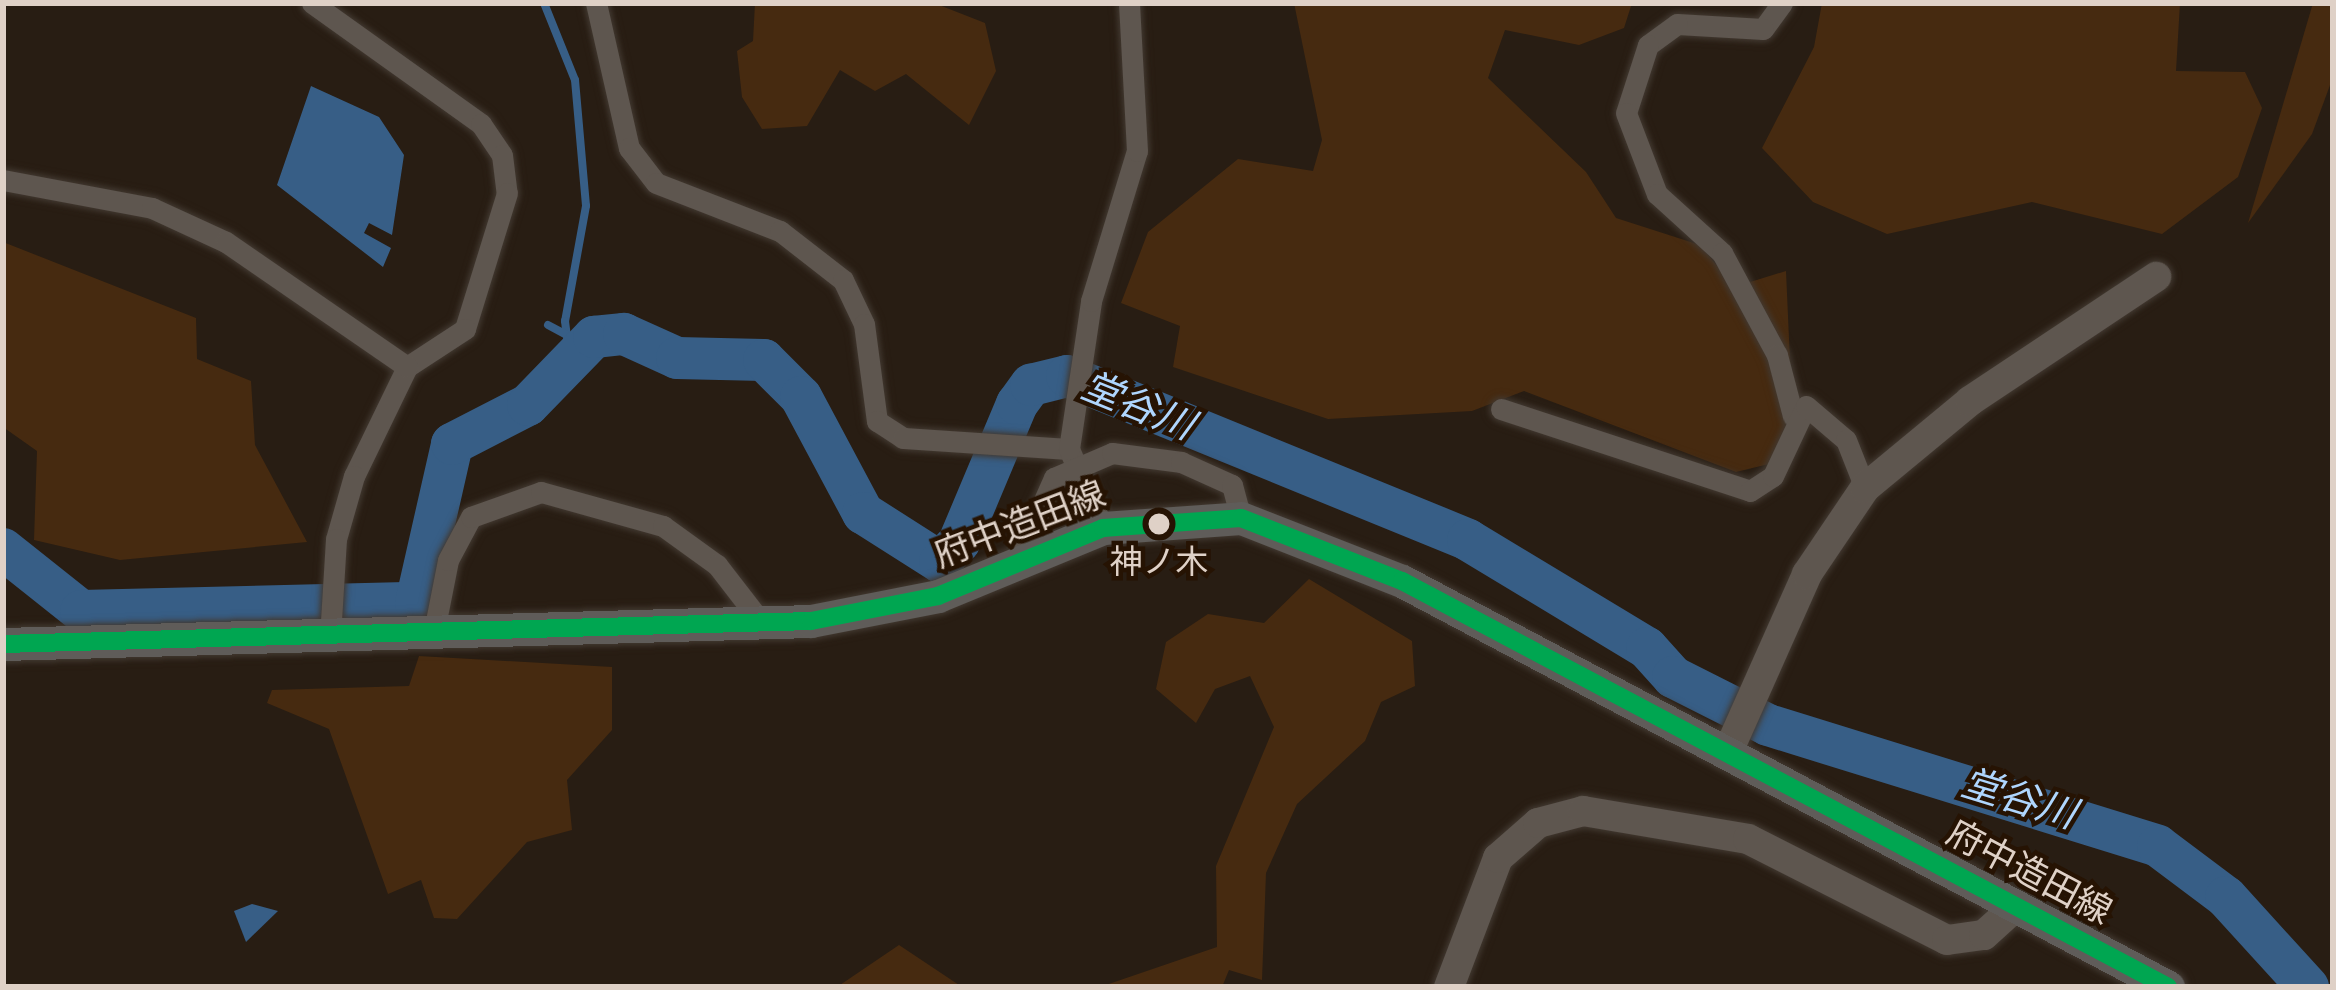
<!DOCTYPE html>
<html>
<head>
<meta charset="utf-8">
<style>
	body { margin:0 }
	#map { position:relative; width:2336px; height:990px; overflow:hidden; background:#281d13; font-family:Quicksand,"Noto Sans JP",sans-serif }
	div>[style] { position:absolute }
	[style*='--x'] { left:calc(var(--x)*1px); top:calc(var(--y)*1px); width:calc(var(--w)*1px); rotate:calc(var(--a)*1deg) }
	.green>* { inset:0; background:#462a10 }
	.water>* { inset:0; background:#375e86 }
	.stream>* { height:8px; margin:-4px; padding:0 4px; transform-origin:4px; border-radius:4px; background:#375e86 }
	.river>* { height:42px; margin:-21px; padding:0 21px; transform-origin:21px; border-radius:21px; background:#375e86 }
	.roads { filter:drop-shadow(0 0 3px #423931) drop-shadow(0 0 3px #423931) }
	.street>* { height:21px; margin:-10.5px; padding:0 10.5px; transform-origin:10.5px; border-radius:10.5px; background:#5e564f }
	.secondary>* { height:30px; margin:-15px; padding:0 15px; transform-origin:15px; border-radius:15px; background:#5e564f }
	.primary>* { height:33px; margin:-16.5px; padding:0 16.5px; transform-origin:16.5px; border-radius:16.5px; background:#5f5c59 }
	.bus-1>* { height:18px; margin:-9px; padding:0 9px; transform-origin:9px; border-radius:9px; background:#00a651 }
	.dots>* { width:33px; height:33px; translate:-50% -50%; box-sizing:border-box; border:6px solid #261303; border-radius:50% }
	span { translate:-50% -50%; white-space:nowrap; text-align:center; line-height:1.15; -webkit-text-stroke:9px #261303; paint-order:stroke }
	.bus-label { font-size:33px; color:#dfd1c7 }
	.street-label { font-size:36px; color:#dfd1c7 }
	.water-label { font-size:39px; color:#afd6fe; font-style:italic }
	.frame { position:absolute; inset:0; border:6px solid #dfd1c7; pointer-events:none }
</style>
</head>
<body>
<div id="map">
	<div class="green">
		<i style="clip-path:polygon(755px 3px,934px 3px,985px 23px,996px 71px,969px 125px,906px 74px,875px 91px,840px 70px,807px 126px,762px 129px,742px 97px,737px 51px,753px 41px)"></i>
		<i style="clip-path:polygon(1294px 3px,1632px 3px,1624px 28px,1579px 45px,1505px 30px,1488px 78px,1586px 172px,1616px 218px,1700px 245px,1734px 287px,1786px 271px,1792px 406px,1773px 463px,1736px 472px,1524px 391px,1472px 411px,1328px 419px,1173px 367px,1180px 326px,1121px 303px,1148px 232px,1238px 159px,1313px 171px,1322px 140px)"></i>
		<i style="clip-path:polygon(1822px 3px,2180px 3px,2176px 71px,2245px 72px,2262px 108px,2238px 177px,2162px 234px,2032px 202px,1887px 234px,1813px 202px,1762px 148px,1814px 47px)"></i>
		<i style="clip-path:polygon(2313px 3px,2333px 3px,2333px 77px,2312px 134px,2248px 223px)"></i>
		<i style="clip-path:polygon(3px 242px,196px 318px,197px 359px,251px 381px,255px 445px,307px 542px,120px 560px,34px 540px,37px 451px,3px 427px)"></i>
		<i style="clip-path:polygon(1309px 579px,1412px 641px,1415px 686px,1381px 702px,1365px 741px,1297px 804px,1266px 873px,1262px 980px,1229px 970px,1222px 987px,1100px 987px,1217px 947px,1216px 866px,1274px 727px,1250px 676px,1215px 689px,1196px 723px,1156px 689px,1166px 642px,1208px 614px,1264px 623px)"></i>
		<i style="clip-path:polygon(419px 656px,612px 667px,612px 730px,567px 780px,572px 830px,527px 842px,457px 919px,434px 918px,421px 880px,388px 894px,329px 729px,267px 703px,272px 690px,409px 686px)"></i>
		<i style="clip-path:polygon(899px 945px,962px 987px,836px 987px,840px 985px)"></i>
	</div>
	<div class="water">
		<i style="clip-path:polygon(311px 86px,379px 117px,404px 155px,392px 235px,369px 223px,364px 233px,391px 248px,383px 267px,277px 185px)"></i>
		<i style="clip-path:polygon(252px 904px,278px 911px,246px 942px,234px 911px)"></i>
	</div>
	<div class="stream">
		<i style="--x:544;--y:3;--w:83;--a:68.1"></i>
		<i style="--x:575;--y:80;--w:126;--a:85"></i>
		<i style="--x:586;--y:206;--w:117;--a:100.3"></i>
		<i style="--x:565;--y:321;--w:38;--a:83"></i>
		<i style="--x:548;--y:325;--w:21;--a:28"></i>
	</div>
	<div class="river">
		<i style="--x:3;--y:549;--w:100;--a:38.5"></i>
		<i style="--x:81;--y:611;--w:335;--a:-1.4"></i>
		<i style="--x:416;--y:603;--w:163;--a:-77.2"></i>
		<i style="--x:452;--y:444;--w:85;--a:-27.2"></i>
		<i style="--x:528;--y:405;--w:95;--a:-45.9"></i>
		<i style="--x:594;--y:337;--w:30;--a:-6"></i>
		<i style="--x:624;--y:334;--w:58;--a:24.4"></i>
		<i style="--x:677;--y:358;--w:87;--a:1.3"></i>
		<i style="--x:764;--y:360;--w:52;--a:45"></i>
		<i style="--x:801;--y:397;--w:132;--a:61.9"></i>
		<i style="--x:863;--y:513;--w:91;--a:32.5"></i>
		<i style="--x:940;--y:562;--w:28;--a:-46"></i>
		<i style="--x:959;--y:542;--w:150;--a:-67.2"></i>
		<i style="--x:1017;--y:404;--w:24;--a:-54"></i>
		<i style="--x:1031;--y:385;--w:37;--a:-14"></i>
		<i style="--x:1067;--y:376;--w:433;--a:22.2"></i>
		<i style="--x:1468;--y:540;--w:209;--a:31.1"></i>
		<i style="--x:1647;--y:648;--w:39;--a:48"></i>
		<i style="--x:1673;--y:677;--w:106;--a:26.8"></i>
		<i style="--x:1768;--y:725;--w:408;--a:17.2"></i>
		<i style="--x:2158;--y:846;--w:85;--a:36.9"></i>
		<i style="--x:2226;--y:897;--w:122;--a:47.7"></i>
	</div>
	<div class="roads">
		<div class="street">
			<i style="--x:312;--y:3;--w:208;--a:35.6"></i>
			<i style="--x:481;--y:124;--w:37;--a:56"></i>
			<i style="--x:502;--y:155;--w:38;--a:83"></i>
			<i style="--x:507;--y:193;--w:142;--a:107.2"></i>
			<i style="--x:465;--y:329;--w:69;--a:146.8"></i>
			<i style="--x:407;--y:367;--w:121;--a:115.9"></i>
			<i style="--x:354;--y:476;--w:66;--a:105.9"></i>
			<i style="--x:336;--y:539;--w:98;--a:93.5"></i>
			<i style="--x:596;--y:3;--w:149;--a:77.2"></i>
			<i style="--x:629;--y:148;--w:44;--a:52.4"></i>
			<i style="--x:656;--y:183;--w:133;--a:21.2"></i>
			<i style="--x:780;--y:231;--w:80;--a:37.9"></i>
			<i style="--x:843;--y:280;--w:49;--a:64.5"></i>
			<i style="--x:864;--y:324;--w:98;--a:82.4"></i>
			<i style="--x:877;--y:421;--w:31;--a:33"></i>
			<i style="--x:903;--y:438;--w:166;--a:3.8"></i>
			<i style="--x:1782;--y:3;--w:32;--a:126"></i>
			<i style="--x:1763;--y:29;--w:86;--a:-176.7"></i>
			<i style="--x:1677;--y:24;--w:36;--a:144"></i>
			<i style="--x:1648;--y:45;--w:71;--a:107.9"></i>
			<i style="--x:1626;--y:113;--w:87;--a:69.1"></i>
			<i style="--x:1657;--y:194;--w:88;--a:42.2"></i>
			<i style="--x:1722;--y:253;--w:116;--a:61.7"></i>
			<i style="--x:1777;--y:355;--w:63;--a:75.3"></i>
			<i style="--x:3;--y:180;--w:152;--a:10.6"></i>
			<i style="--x:152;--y:208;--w:81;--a:24.7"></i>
			<i style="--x:226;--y:242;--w:220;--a:34.6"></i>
			<i style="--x:1501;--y:409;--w:262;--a:18.2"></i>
			<i style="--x:1750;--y:491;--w:27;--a:-33"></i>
			<i style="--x:1773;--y:476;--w:77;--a:-64.8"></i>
			<i style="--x:1806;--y:406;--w:52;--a:40.4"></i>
			<i style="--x:1846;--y:440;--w:52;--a:68.4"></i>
			<i style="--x:1103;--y:528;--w:86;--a:-113.3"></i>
			<i style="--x:1069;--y:449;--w:150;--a:-81.5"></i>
			<i style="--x:1091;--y:301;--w:157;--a:-73"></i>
			<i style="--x:1137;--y:151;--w:148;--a:-93.1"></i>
			<i style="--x:1017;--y:561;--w:91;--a:-66"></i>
			<i style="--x:1054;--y:478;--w:63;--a:-23.3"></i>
			<i style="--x:1112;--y:453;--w:70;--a:7.4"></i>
			<i style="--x:1181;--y:462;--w:56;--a:24.3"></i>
			<i style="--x:1232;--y:485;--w:34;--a:75"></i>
			<i style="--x:434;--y:631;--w:72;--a:-78.8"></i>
			<i style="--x:448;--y:560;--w:49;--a:-61.9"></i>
			<i style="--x:471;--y:517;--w:74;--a:-19.7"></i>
			<i style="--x:541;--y:492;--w:127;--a:15.6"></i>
			<i style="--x:663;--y:526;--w:67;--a:35.8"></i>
			<i style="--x:717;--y:565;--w:72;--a:52.3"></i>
		</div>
		<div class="secondary">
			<i style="--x:1727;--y:754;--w:197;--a:-66"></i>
			<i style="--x:1807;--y:574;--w:104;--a:-56"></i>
			<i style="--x:1865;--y:488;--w:136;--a:-39.6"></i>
			<i style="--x:1970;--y:401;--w:224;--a:-33.7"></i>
			<i style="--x:1449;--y:987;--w:138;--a:-69.2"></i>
			<i style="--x:1498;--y:858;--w:53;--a:-41.2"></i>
			<i style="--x:1538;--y:823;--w:47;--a:-14.9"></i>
			<i style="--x:1583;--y:811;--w:167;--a:9.6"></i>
			<i style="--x:1748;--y:839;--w:223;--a:26.9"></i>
			<i style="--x:1947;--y:940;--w:37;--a:-8"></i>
			<i style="--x:1984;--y:935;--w:42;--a:-42.1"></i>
		</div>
		<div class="primary">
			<i style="--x:3;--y:644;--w:808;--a:-1.63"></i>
			<i style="--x:811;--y:621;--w:129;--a:-11.1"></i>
			<i style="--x:938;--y:596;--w:178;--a:-22.4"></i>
			<i style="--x:1103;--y:528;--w:138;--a:-4.1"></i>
			<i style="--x:1241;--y:518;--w:173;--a:21.4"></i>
			<i style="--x:1402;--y:581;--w:867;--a:27.92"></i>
		</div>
	</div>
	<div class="bus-1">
		<i style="--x:3;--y:644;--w:808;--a:-1.63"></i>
		<i style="--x:811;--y:621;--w:129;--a:-11.1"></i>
		<i style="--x:938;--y:596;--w:178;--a:-22.4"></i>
		<i style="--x:1103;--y:528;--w:138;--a:-4.1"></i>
		<i style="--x:1241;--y:518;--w:173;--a:21.4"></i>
		<i style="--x:1402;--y:581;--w:867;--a:27.92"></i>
	</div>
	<div class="dots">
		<i style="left:1159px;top:524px;background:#dfd1c7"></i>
	</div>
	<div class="bus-label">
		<span style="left:1159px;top:561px">神ノ木</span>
	</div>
	<div class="street-label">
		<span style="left:1019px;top:523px;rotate:-21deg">府中造田線</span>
		<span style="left:2030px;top:871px;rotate:28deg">府中造田線</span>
	</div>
	<div class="water-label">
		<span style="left:1138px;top:405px;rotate:22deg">堂谷川</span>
		<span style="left:2019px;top:798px;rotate:17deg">堂谷川</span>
	</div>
	<div class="frame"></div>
</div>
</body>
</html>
